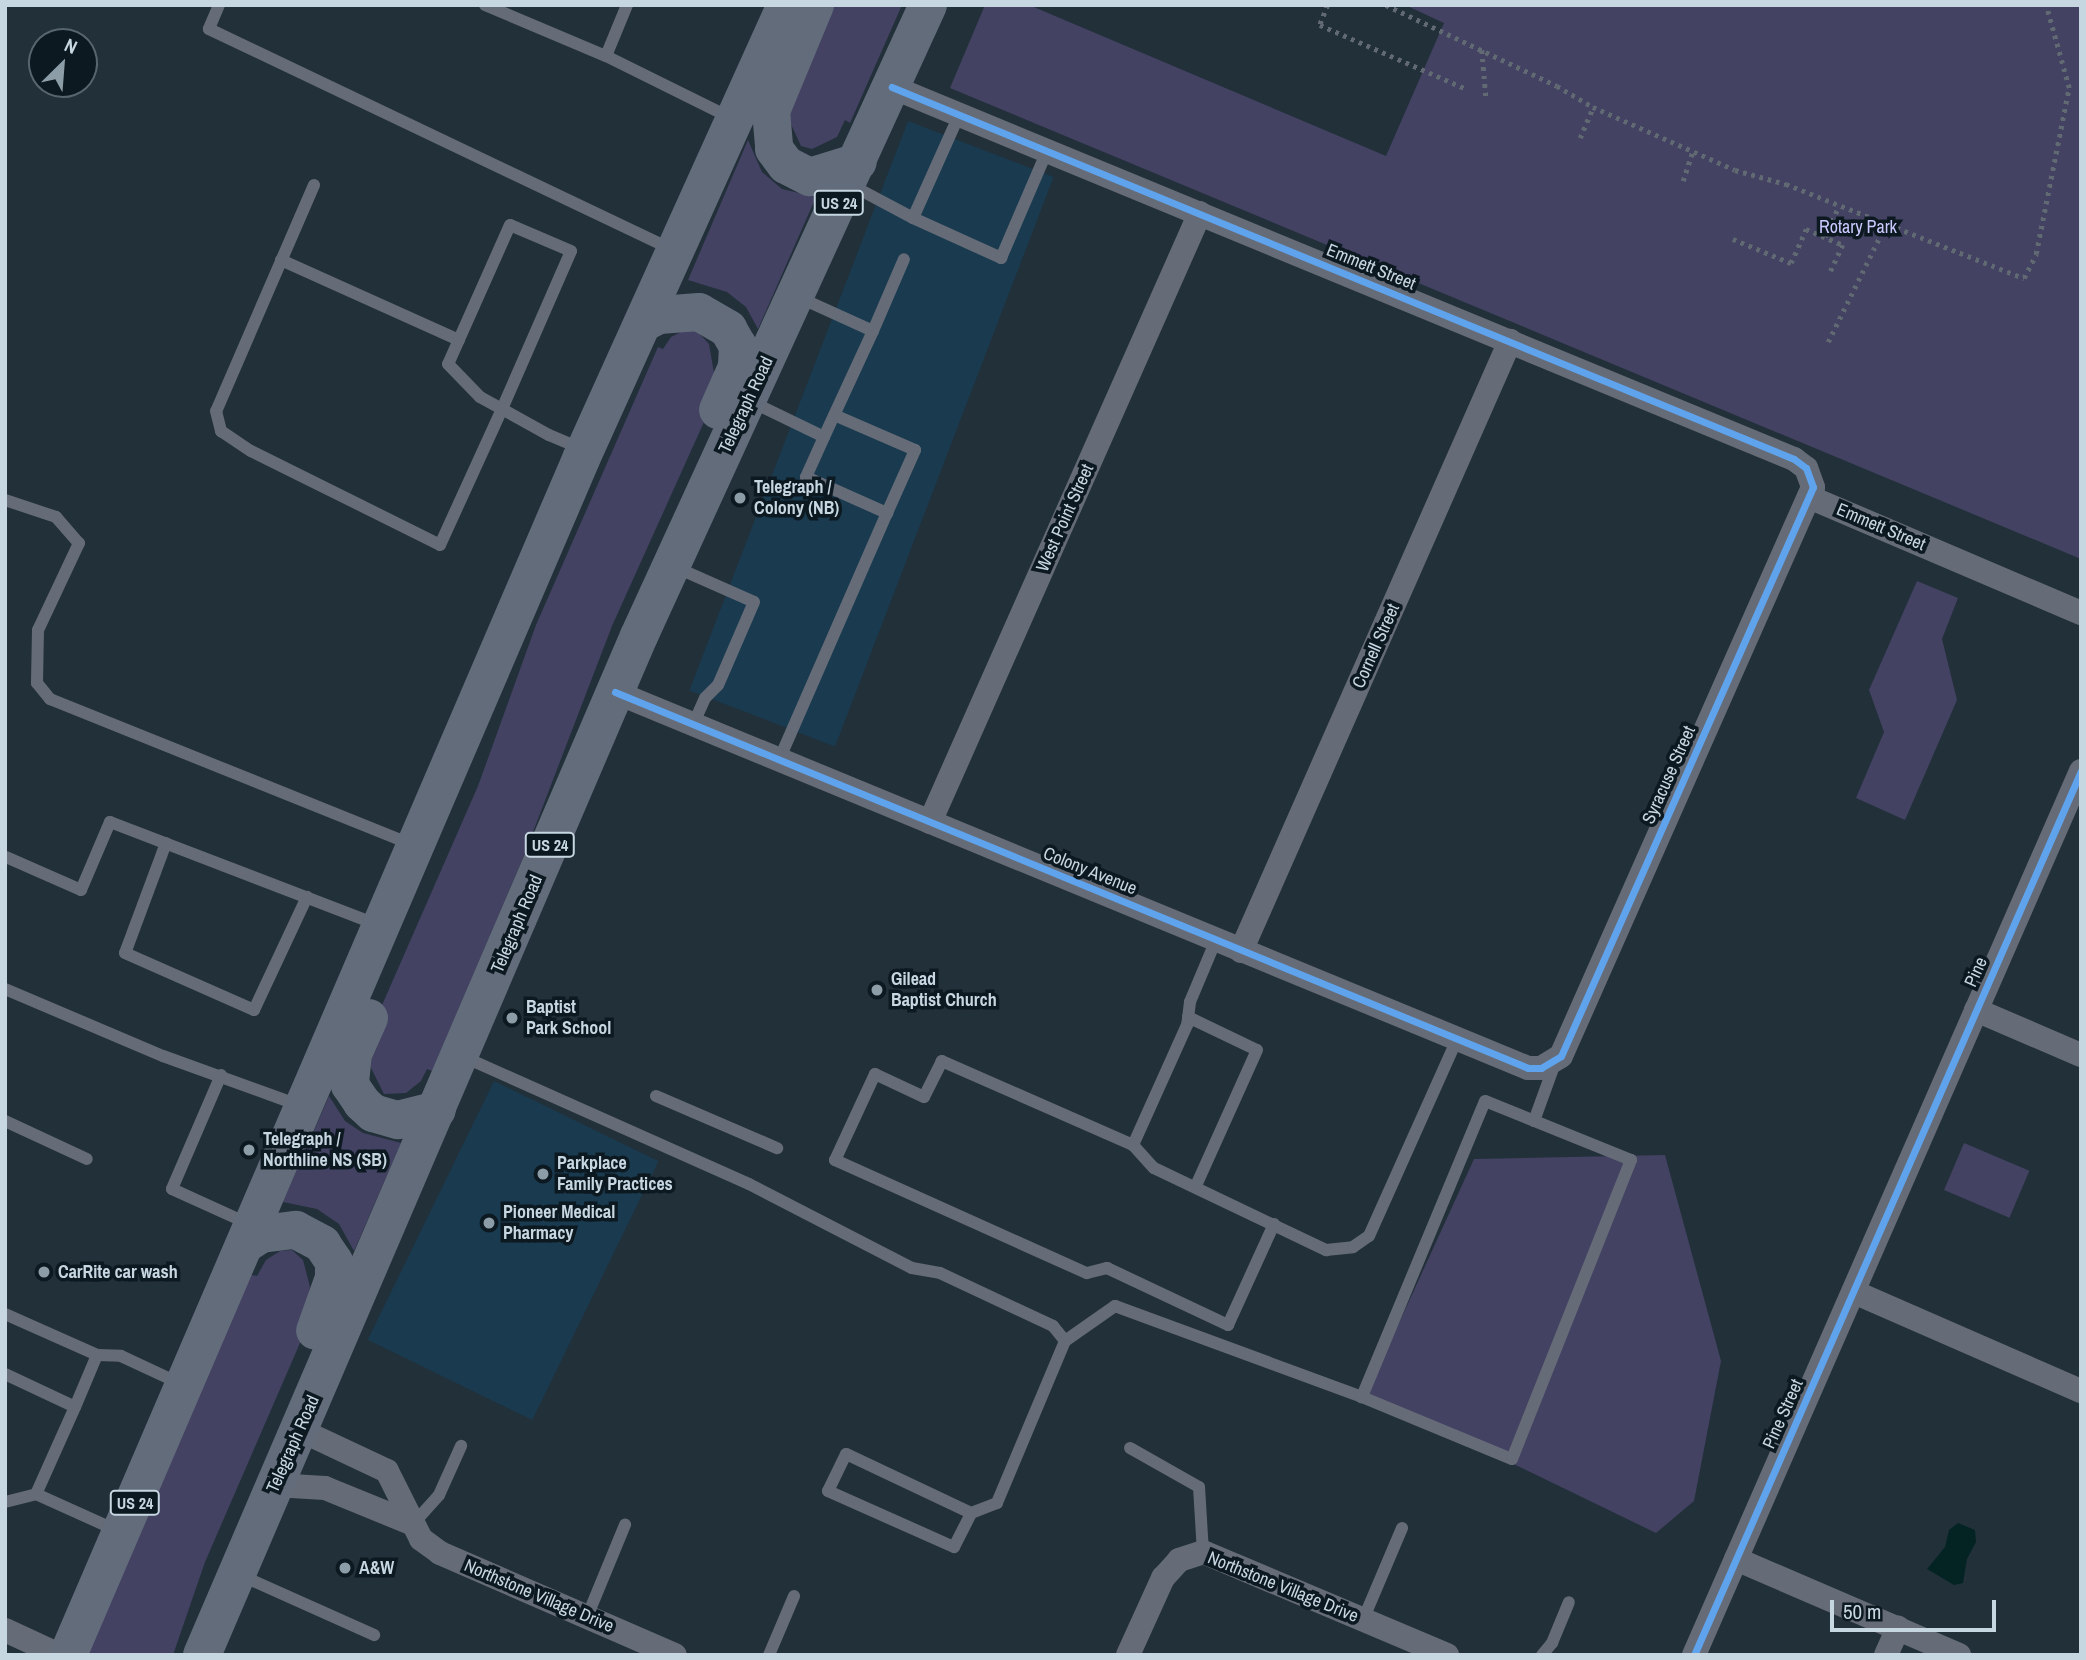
<!DOCTYPE html>
<html>
<head>
<meta charset="utf-8">
<style>
	body { margin:0 }
	#map { position:relative; width:2086px; height:1660px; overflow:hidden; background:#22303a; font-family:"Archivo Narrow",sans-serif }
	div>[style] { position:absolute }
	[style*='--x'] { left:calc(var(--x)*1px); top:calc(var(--y)*1px); width:calc(var(--w)*1px); rotate:calc(var(--a)*1deg) }
	.built>* { inset:0; background:#1a3a4f; transform-origin:0 0 }
	.green>* { inset:0; background:#434262; transform-origin:0 0 }
	.water>* { inset:0; background:#042424 }
	.path>* { height:4.5px; margin-top:-2.25px; transform-origin:0; background:repeating-linear-gradient(90deg,#616972 0 3.5px,transparent 0 8.5px) }
	.lane>* { height:12px; margin:-6px; padding:0 6px; transform-origin:6px; border-radius:6px; background:#656c77 }
	.street>* { height:24px; margin:-12px; padding:0 12px; transform-origin:12px; border-radius:12px; background:#656c77 }
	.primary>* { height:38px; margin:-19px; padding:0 19px; transform-origin:19px; border-radius:19px; background:#636c7b }
	.cycleway>* { height:7px; margin:-3.5px; padding:0 3.5px; transform-origin:3.5px; border-radius:3.5px; background:#60a3ed }
	.dots>* { width:19px; height:19px; translate:-50% -50%; box-sizing:border-box; border:4px solid #0d1921; border-radius:50% }
	span { translate:-50% -50%; white-space:nowrap; text-align:center; line-height:1.15; -webkit-text-stroke:7px #0d1921; paint-order:stroke }
	.shield-label span { padding:2px 5px; background:#0d1921; border:2px solid; border-radius:5px; -webkit-text-stroke-width:0 }
	.shield-label { font-size:16px; color:#c7d7e2; font-weight:700 }
	.park-label { font-size:18px; color:#cbc9ff }
	.street-label { font-size:18px; color:#c7d7e2 }
	.poi-label { font-size:18px; color:#c7d7e2; font-weight:700 }
	.left { translate:0 -50%; text-align:left }
	.frame { position:absolute; inset:0; border:7px solid #c7d7e2; pointer-events:none }
	.north { position:absolute; left:28px; top:28px; width:70px; height:70px; box-sizing:border-box; background:#0d1921; border:2px solid #57656e; border-radius:50%; rotate:25deg; font-size:19px; font-weight:700; line-height:28px; text-align:center; color:#c7d7e2 }
	.north::after { content:''; display:block; margin:auto; width:24px; height:32px; background:#8d9da7; clip-path:polygon(50% 0,100% 100%,50% 72%,0 100%) }
	.scale { position:absolute; left:1830px; top:1600px; width:166px; height:32px; box-sizing:border-box; border:4px solid #c7d7e2; border-top:0; padding-left:9px; font-size:21px; line-height:24px; white-space:nowrap; color:#c7d7e2; -webkit-text-stroke:5px #0d1921; paint-order:stroke }
</style>
</head>
<body>
<div id="map">
	<div class="built">
		<i style="left:908px;top:121px;width:156px;height:610px;rotate:21deg"></i>
		<i style="left:494px;top:1081px;width:183px;height:288px;rotate:26deg"></i>
	</div>
	<div class="green">
		<i style="clip-path:polygon(824px 5px,902px 5px,850px 123px,845px 120px,837px 137px,812px 149px,801px 146px,790px 122px,789px 104px)"></i>
		<i style="clip-path:polygon(985px 5px,1029px 5px,1386px 156px,1444px 23px,1405px 5px,2081px 5px,2081px 559px,950px 88px)"></i>
		<i style="clip-path:polygon(748px 140px,762px 172px,782px 189px,816px 197px,758px 329px,746px 307px,727px 292px,688px 280px)"></i>
		<i style="clip-path:polygon(685px 330px,697px 331px,709px 344px,714px 373px,713px 402px,612px 626px,523px 858px,432px 1071px,427px 1069px,421px 1081px,406px 1093px,384px 1094px,371px 1068px,372px 1028px,478px 786px,536px 625px,658px 347px,663px 349px,671px 337px)"></i>
		<i style="clip-path:polygon(1917px 581px,1958px 598px,1942px 639px,1957px 700px,1905px 820px,1856px 798px,1884px 732px,1869px 690px)"></i>
		<i style="clip-path:polygon(329px 1096px,345px 1121px,363px 1133px,401px 1143px,354px 1251px,339px 1224px,317px 1209px,283px 1202px)"></i>
		<i style="left:1964px;top:1143px;width:71px;height:51px;rotate:23deg"></i>
		<i style="clip-path:polygon(1665px 1155px,1721px 1361px,1694px 1501px,1656px 1533px,1367px 1393px,1474px 1159px)"></i>
		<i style="clip-path:polygon(292px 1250px,303px 1260px,310px 1287px,305px 1318px,310px 1320px,205px 1562px,173px 1655px,86px 1655px,251px 1275px,257px 1276px,266px 1260px,280px 1251px)"></i>
	</div>
	<div class="water">
		<i style="clip-path:polygon(1958px 1523px,1975px 1530px,1976px 1542px,1967px 1559px,1963px 1583px,1954px 1585px,1927px 1569px,1945px 1547px,1949px 1530px)"></i>
	</div>
	<div class="path">
		<i style="--x:1328;--y:5;--w:22;--a:112"></i>
		<i style="--x:1320;--y:25;--w:157;--a:23.6"></i>
		<i style="--x:1386;--y:5;--w:189;--a:25.3"></i>
		<i style="--x:1557;--y:86;--w:42;--a:30.3"></i>
		<i style="--x:1593;--y:107;--w:155;--a:23.9"></i>
		<i style="--x:1735;--y:170;--w:53;--a:15.4"></i>
		<i style="--x:1786;--y:184;--w:256;--a:21.6"></i>
		<i style="--x:2024;--y:278;--w:27;--a:-63"></i>
		<i style="--x:2036;--y:254;--w:169;--a:-78.8"></i>
		<i style="--x:2069;--y:88;--w:86;--a:-105.5"></i>
		<i style="--x:1482;--y:50;--w:47;--a:85.1"></i>
		<i style="--x:1580;--y:138;--w:34;--a:-67"></i>
		<i style="--x:1683;--y:181;--w:32;--a:-72"></i>
		<i style="--x:1825;--y:237;--w:34;--a:-66"></i>
		<i style="--x:1733;--y:239;--w:63;--a:22.5"></i>
		<i style="--x:1791;--y:263;--w:37;--a:-66"></i>
		<i style="--x:1806;--y:229;--w:40;--a:23.4"></i>
		<i style="--x:1843;--y:245;--w:29;--a:115"></i>
		<i style="--x:1828;--y:342;--w:131;--a:-63.8"></i>
	</div>
	<div class="lane">
		<i style="--x:219;--y:5;--w:26;--a:113"></i>
		<i style="--x:209;--y:29;--w:512;--a:25.46"></i>
		<i style="--x:485;--y:5;--w:131;--a:22.9"></i>
		<i style="--x:606;--y:56;--w:140;--a:26.4"></i>
		<i style="--x:606;--y:56;--w:55;--a:-67.6"></i>
		<i style="--x:314;--y:185;--w:246;--a:113.4"></i>
		<i style="--x:216;--y:411;--w:21;--a:76"></i>
		<i style="--x:221;--y:431;--w:36;--a:34"></i>
		<i style="--x:251;--y:451;--w:211;--a:26.4"></i>
		<i style="--x:440;--y:545;--w:149;--a:-65.5"></i>
		<i style="--x:502;--y:409;--w:172;--a:-66.4"></i>
		<i style="--x:571;--y:251;--w:66;--a:-156.9"></i>
		<i style="--x:510;--y:225;--w:152;--a:114"></i>
		<i style="--x:448;--y:364;--w:46;--a:45.9"></i>
		<i style="--x:480;--y:397;--w:25;--a:29"></i>
		<i style="--x:502;--y:409;--w:54;--a:29"></i>
		<i style="--x:549;--y:435;--w:36;--a:23"></i>
		<i style="--x:851;--y:185;--w:70;--a:28"></i>
		<i style="--x:913;--y:218;--w:113;--a:-65.9"></i>
		<i style="--x:913;--y:218;--w:97;--a:24.4"></i>
		<i style="--x:1001;--y:258;--w:116;--a:-66.7"></i>
		<i style="--x:281;--y:260;--w:195;--a:24.2"></i>
		<i style="--x:873;--y:331;--w:78;--a:-66.7"></i>
		<i style="--x:752;--y:402;--w:80;--a:25.9"></i>
		<i style="--x:824;--y:437;--w:117;--a:-65.2"></i>
		<i style="--x:873;--y:331;--w:82;--a:-155.6"></i>
		<i style="--x:824;--y:437;--w:44;--a:114.2"></i>
		<i style="--x:806;--y:477;--w:89;--a:24"></i>
		<i style="--x:887;--y:513;--w:69;--a:-66"></i>
		<i style="--x:915;--y:450;--w:88;--a:-156.6"></i>
		<i style="--x:5;--y:500;--w:54;--a:18.4"></i>
		<i style="--x:56;--y:517;--w:35;--a:49"></i>
		<i style="--x:79;--y:543;--w:96;--a:115.2"></i>
		<i style="--x:38;--y:630;--w:53;--a:91.1"></i>
		<i style="--x:37;--y:683;--w:21;--a:51"></i>
		<i style="--x:50;--y:699;--w:388;--a:21.9"></i>
		<i style="--x:675;--y:567;--w:86;--a:23.9"></i>
		<i style="--x:754;--y:602;--w:90;--a:113.4"></i>
		<i style="--x:718;--y:685;--w:18;--a:135"></i>
		<i style="--x:705;--y:698;--w:30;--a:114"></i>
		<i style="--x:779;--y:760;--w:270;--a:-66.4"></i>
		<i style="--x:166;--y:843;--w:117;--a:110.4"></i>
		<i style="--x:125;--y:953;--w:141;--a:23.8"></i>
		<i style="--x:254;--y:1010;--w:125;--a:-64.9"></i>
		<i style="--x:6;--y:857;--w:82;--a:23.7"></i>
		<i style="--x:81;--y:890;--w:74;--a:-66.9"></i>
		<i style="--x:110;--y:822;--w:285;--a:21"></i>
		<i style="--x:1216;--y:940;--w:67;--a:112.8"></i>
		<i style="--x:1190;--y:1002;--w:23;--a:97"></i>
		<i style="--x:1187;--y:1025;--w:132;--a:114.2"></i>
		<i style="--x:1133;--y:1145;--w:209;--a:-156.3"></i>
		<i style="--x:942;--y:1061;--w:40;--a:116.6"></i>
		<i style="--x:924;--y:1097;--w:54;--a:-154.9"></i>
		<i style="--x:875;--y:1074;--w:95;--a:114.9"></i>
		<i style="--x:835;--y:1160;--w:276;--a:24.2"></i>
		<i style="--x:1087;--y:1273;--w:21;--a:-14"></i>
		<i style="--x:1107;--y:1268;--w:134;--a:25.2"></i>
		<i style="--x:1228;--y:1325;--w:111;--a:-65.5"></i>
		<i style="--x:5;--y:989;--w:172;--a:23"></i>
		<i style="--x:163;--y:1056;--w:144;--a:19.9"></i>
		<i style="--x:1188;--y:1017;--w:76;--a:25.6"></i>
		<i style="--x:1257;--y:1050;--w:149;--a:114.2"></i>
		<i style="--x:464;--y:1057;--w:312;--a:24"></i>
		<i style="--x:749;--y:1184;--w:183;--a:27.3"></i>
		<i style="--x:912;--y:1268;--w:28;--a:10"></i>
		<i style="--x:940;--y:1273;--w:125;--a:25.1"></i>
		<i style="--x:1053;--y:1326;--w:19;--a:51"></i>
		<i style="--x:1065;--y:1341;--w:176;--a:112.8"></i>
		<i style="--x:997;--y:1503;--w:28;--a:159"></i>
		<i style="--x:971;--y:1513;--w:138;--a:-154.7"></i>
		<i style="--x:846;--y:1454;--w:41;--a:115.9"></i>
		<i style="--x:828;--y:1491;--w:138;--a:24"></i>
		<i style="--x:954;--y:1547;--w:38;--a:-63"></i>
		<i style="--x:221;--y:1075;--w:124;--a:113.3"></i>
		<i style="--x:172;--y:1189;--w:85;--a:24.4"></i>
		<i style="--x:656;--y:1096;--w:132;--a:23.3"></i>
		<i style="--x:5;--y:1121;--w:90;--a:24.9"></i>
		<i style="--x:1534;--y:1121;--w:62;--a:-70.1"></i>
		<i style="--x:1133;--y:1145;--w:31;--a:48"></i>
		<i style="--x:1154;--y:1168;--w:191;--a:25.5"></i>
		<i style="--x:1326;--y:1250;--w:27;--a:-6"></i>
		<i style="--x:1353;--y:1247;--w:19;--a:-35"></i>
		<i style="--x:1369;--y:1236;--w:216;--a:-65.9"></i>
		<i style="--x:5;--y:1314;--w:101;--a:24"></i>
		<i style="--x:97;--y:1355;--w:56;--a:112.9"></i>
		<i style="--x:1065;--y:1341;--w:61;--a:-35"></i>
		<i style="--x:1115;--y:1306;--w:263;--a:20.2"></i>
		<i style="--x:1362;--y:1397;--w:162;--a:22.5"></i>
		<i style="--x:1512;--y:1459;--w:322;--a:-68.3"></i>
		<i style="--x:1631;--y:1160;--w:157;--a:-158"></i>
		<i style="--x:1485;--y:1101;--w:321;--a:112.6"></i>
		<i style="--x:97;--y:1355;--w:24;--a:2"></i>
		<i style="--x:121;--y:1356;--w:66;--a:25"></i>
		<i style="--x:5;--y:1374;--w:77;--a:25.2"></i>
		<i style="--x:75;--y:1407;--w:95;--a:114.1"></i>
		<i style="--x:1130;--y:1448;--w:79;--a:29.5"></i>
		<i style="--x:1199;--y:1487;--w:65;--a:86.5"></i>
		<i style="--x:5;--y:1502;--w:32;--a:-14"></i>
		<i style="--x:36;--y:1494;--w:90;--a:24.3"></i>
		<i style="--x:413;--y:1524;--w:39;--a:-48"></i>
		<i style="--x:439;--y:1495;--w:54;--a:-65.8"></i>
		<i style="--x:240;--y:1575;--w:147;--a:24.1"></i>
		<i style="--x:587;--y:1617;--w:100;--a:-67.6"></i>
		<i style="--x:1363;--y:1620;--w:100;--a:-67"></i>
		<i style="--x:769;--y:1655;--w:64;--a:-67"></i>
		<i style="--x:1542;--y:1655;--w:16;--a:-50"></i>
		<i style="--x:1552;--y:1643;--w:44;--a:-67.5"></i>
	</div>
	<div class="street">
		<i style="--x:1809;--y:497;--w:296;--a:23.1"></i>
		<i style="--x:615;--y:692;--w:987;--a:22.38"></i>
		<i style="--x:1528;--y:1068;--w:13;--a:0"></i>
		<i style="--x:1541;--y:1068;--w:23;--a:-31"></i>
		<i style="--x:1561;--y:1056;--w:622;--a:-66.11"></i>
		<i style="--x:1813;--y:487;--w:20;--a:-110"></i>
		<i style="--x:1806;--y:468;--w:15;--a:-143"></i>
		<i style="--x:1794;--y:459;--w:976;--a:-157.59"></i>
		<i style="--x:930;--y:822;--w:666;--a:-66.09"></i>
		<i style="--x:1241;--y:951;--w:667;--a:-66.2"></i>
		<i style="--x:1976;--y:1010;--w:114;--a:23.2"></i>
		<i style="--x:1854;--y:1292;--w:248;--a:23.6"></i>
		<i style="--x:300;--y:1430;--w:96;--a:25.2"></i>
		<i style="--x:387;--y:1471;--w:76;--a:63.4"></i>
		<i style="--x:421;--y:1539;--w:24;--a:36"></i>
		<i style="--x:440;--y:1553;--w:256;--a:23.5"></i>
		<i style="--x:275;--y:1485;--w:50;--a:3.4"></i>
		<i style="--x:325;--y:1488;--w:95;--a:22.2"></i>
		<i style="--x:1736;--y:1559;--w:243;--a:23.3"></i>
		<i style="--x:5;--y:1630;--w:60;--a:24.8"></i>
		<i style="--x:1128;--y:1655;--w:85;--a:-65.6"></i>
		<i style="--x:1163;--y:1578;--w:24;--a:-48"></i>
		<i style="--x:1179;--y:1560;--w:25;--a:-18"></i>
		<i style="--x:1203;--y:1552;--w:265;--a:22.9"></i>
		<i style="--x:1694;--y:1655;--w:965;--a:-66.36"></i>
		<i style="--x:1886;--y:1655;--w:30;--a:-66"></i>
	</div>
	<div class="primary">
		<i style="--x:815;--y:5;--w:115;--a:112.5"></i>
		<i style="--x:771;--y:111;--w:38;--a:85"></i>
		<i style="--x:774;--y:149;--w:20;--a:53"></i>
		<i style="--x:786;--y:165;--w:27;--a:27"></i>
		<i style="--x:810;--y:177;--w:50;--a:-17.4"></i>
		<i style="--x:643;--y:323;--w:18;--a:-27"></i>
		<i style="--x:659;--y:315;--w:40;--a:-4.3"></i>
		<i style="--x:699;--y:312;--w:34;--a:30"></i>
		<i style="--x:728;--y:329;--w:20;--a:60"></i>
		<i style="--x:738;--y:346;--w:21;--a:93"></i>
		<i style="--x:737;--y:367;--w:47;--a:113.8"></i>
		<i style="--x:369;--y:1018;--w:39;--a:114"></i>
		<i style="--x:353;--y:1054;--w:31;--a:96"></i>
		<i style="--x:350;--y:1085;--w:22;--a:56"></i>
		<i style="--x:362;--y:1103;--w:15;--a:42"></i>
		<i style="--x:373;--y:1113;--w:26;--a:16"></i>
		<i style="--x:398;--y:1120;--w:40;--a:-14.4"></i>
		<i style="--x:247;--y:1243;--w:17;--a:-33"></i>
		<i style="--x:261;--y:1234;--w:35;--a:-7"></i>
		<i style="--x:296;--y:1230;--w:30;--a:28"></i>
		<i style="--x:322;--y:1244;--w:22;--a:56"></i>
		<i style="--x:334;--y:1262;--w:16;--a:90"></i>
		<i style="--x:334;--y:1278;--w:56;--a:109.7"></i>
		<i style="--x:68;--y:1655;--w:1301;--a:-66.78"></i>
		<i style="--x:581;--y:459;--w:498;--a:-65.7"></i>
		<i style="--x:202;--y:1655;--w:1109;--a:-66.79"></i>
		<i style="--x:639;--y:636;--w:694;--a:-65.39"></i>
	</div>
	<div class="cycleway">
		<i style="--x:615;--y:692;--w:987;--a:22.38"></i>
		<i style="--x:1528;--y:1068;--w:13;--a:0"></i>
		<i style="--x:1541;--y:1068;--w:23;--a:-31"></i>
		<i style="--x:1561;--y:1056;--w:622;--a:-66.11"></i>
		<i style="--x:1813;--y:487;--w:20;--a:-110"></i>
		<i style="--x:1806;--y:468;--w:15;--a:-143"></i>
		<i style="--x:1794;--y:459;--w:976;--a:-157.59"></i>
		<i style="--x:1694;--y:1655;--w:965;--a:-66.36"></i>
	</div>
	<div class="dots">
		<i style="left:740px;top:498px;background:#8d9da7"></i>
		<i style="left:877px;top:990px;background:#8d9da7"></i>
		<i style="left:512px;top:1018px;background:#8d9da7"></i>
		<i style="left:249px;top:1150px;background:#8d9da7"></i>
		<i style="left:543px;top:1174px;background:#8d9da7"></i>
		<i style="left:489px;top:1223px;background:#8d9da7"></i>
		<i style="left:44px;top:1272px;background:#8d9da7"></i>
		<i style="left:345px;top:1568px;background:#8d9da7"></i>
	</div>
	<div class="shield-label">
		<span style="left:839px;top:203px">US 24</span>
		<span style="left:550px;top:845px">US 24</span>
		<span style="left:135px;top:1503px">US 24</span>
	</div>
	<div class="park-label">
		<span style="left:1858px;top:227px">Rotary Park</span>
	</div>
	<div class="street-label">
		<span style="left:1371px;top:267px;rotate:22deg">Emmett Street</span>
		<span style="left:746px;top:405px;rotate:-65deg">Telegraph Road</span>
		<span style="left:1065px;top:518px;rotate:-66deg">West Point Street</span>
		<span style="left:1881px;top:527px;rotate:23deg">Emmett Street</span>
		<span style="left:1376px;top:646px;rotate:-66deg">Cornell Street</span>
		<span style="left:1669px;top:775px;rotate:-66deg">Syracuse Street</span>
		<span style="left:1090px;top:871px;rotate:22deg">Colony Avenue</span>
		<span style="left:517px;top:924px;rotate:-67deg">Telegraph Road</span>
		<span style="left:1976px;top:972px;rotate:-66deg">Pine</span>
		<span style="left:1783px;top:1414px;rotate:-66deg">Pine Street</span>
		<span style="left:293px;top:1444px;rotate:-66deg">Telegraph Road</span>
		<span style="left:1283px;top:1587px;rotate:22deg">Northstone Village Drive</span>
		<span style="left:539px;top:1596px;rotate:23deg">Northstone Village Drive</span>
	</div>
	<div class="poi-label">
		<span class="left" style="left:754px;top:498px">Telegraph /<br>Colony (NB)</span>
		<span class="left" style="left:891px;top:990px">Gilead<br>Baptist Church</span>
		<span class="left" style="left:526px;top:1018px">Baptist<br>Park School</span>
		<span class="left" style="left:263px;top:1150px">Telegraph /<br>Northline NS (SB)</span>
		<span class="left" style="left:557px;top:1174px">Parkplace<br>Family Practices</span>
		<span class="left" style="left:503px;top:1223px">Pioneer Medical<br>Pharmacy</span>
		<span class="left" style="left:58px;top:1272px">CarRite car wash</span>
		<span class="left" style="left:359px;top:1568px">A&amp;W</span>
	</div>
	<div class="frame"></div>
	<div class="north">N</div>
	<div class="scale">50 m</div>
</div>
</body>
</html>
